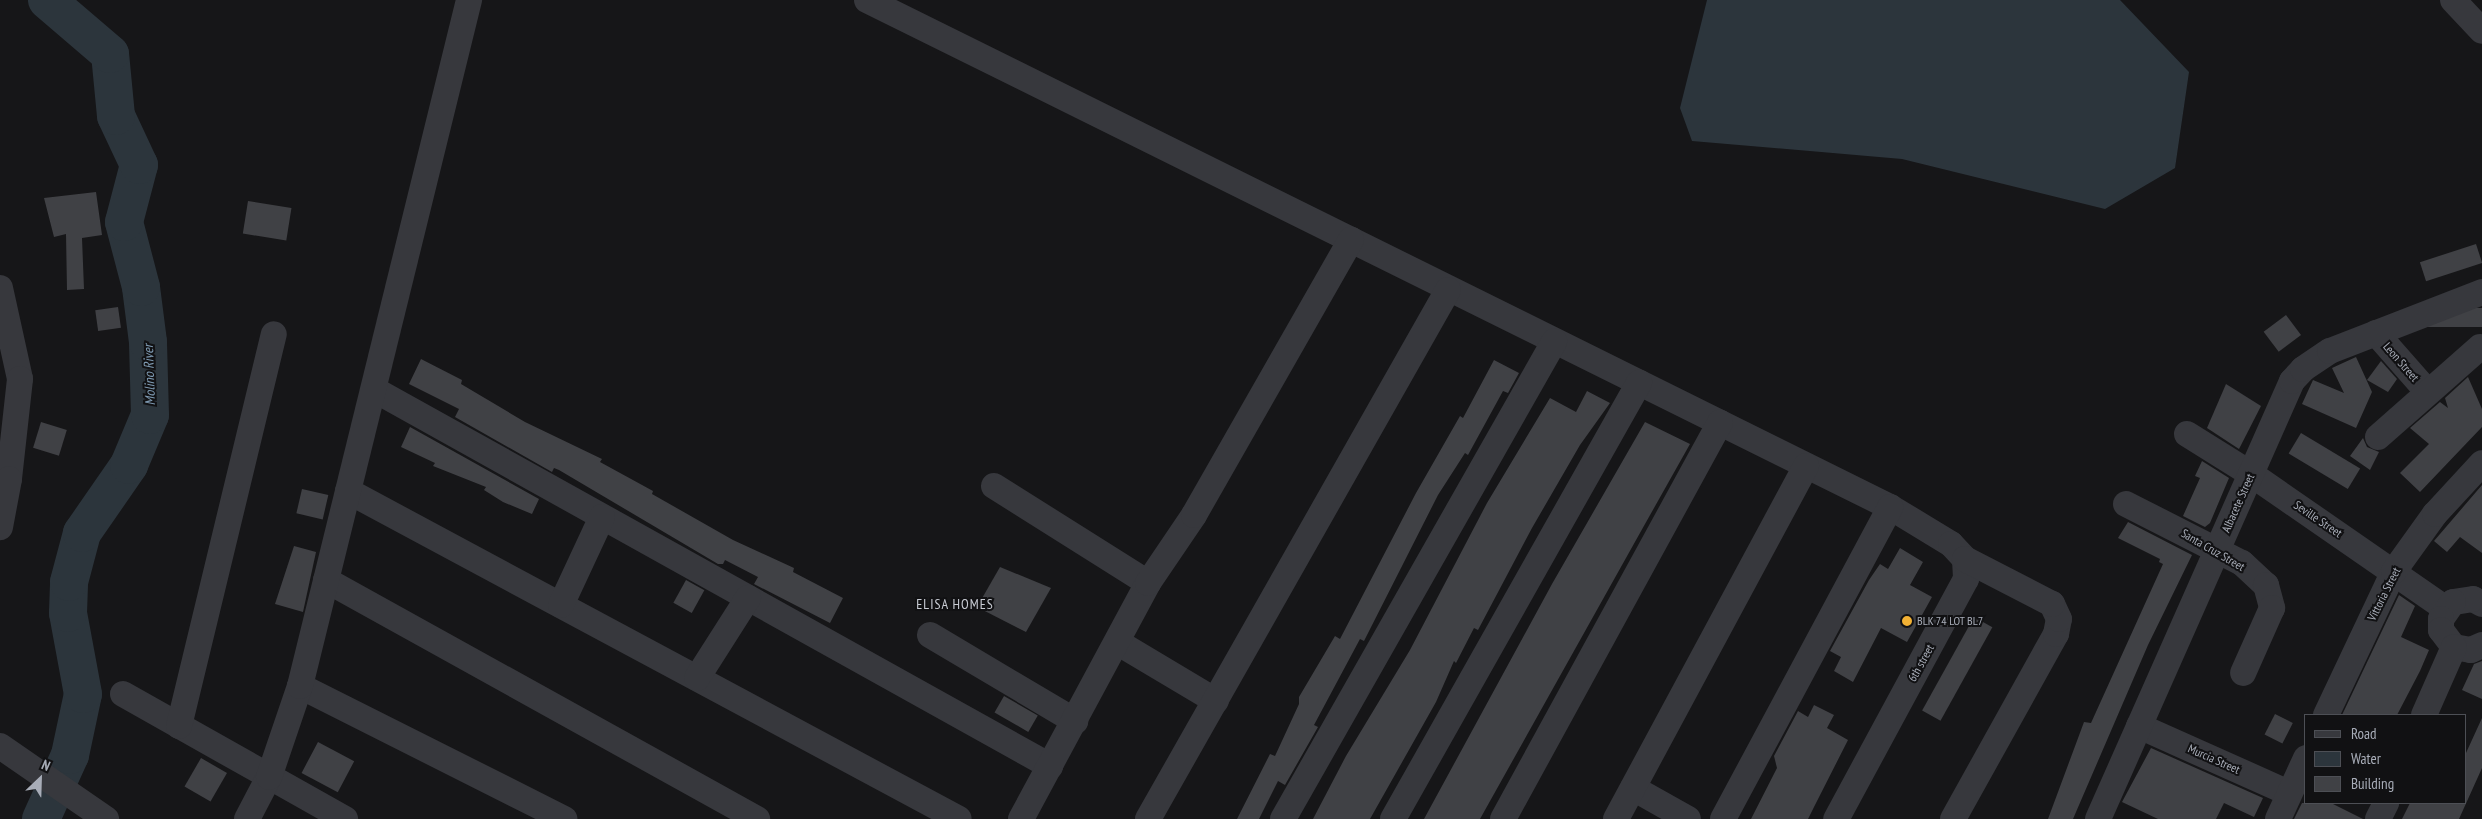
<!DOCTYPE html>
<html>
<head>
<meta charset="utf-8">
<style>
  body { margin:0 }
  #map { position:relative; width:2482px; height:819px; overflow:hidden; background:#161618; font-family:"PT Sans Narrow",sans-serif }
  div>[style] { position:absolute }
  .water>* { inset:0; background:#2c353c }
  .river>* { height:38px; margin:-19px; padding:0 19px; transform-origin:19px; border-radius:19px; background:#2c353c }
  .building>* { inset:0; background:#404145; transform-origin:0 0 }
  .minor>* { height:26px; margin:-13px; padding:0 13px; transform-origin:13px; border-radius:13px; background:#37383d }
  .dots>* { width:14px; height:14px; translate:-50% -50%; box-sizing:border-box; border:2px solid #111113; border-radius:50% }
  span { translate:-50% -50%; white-space:nowrap; text-align:center; line-height:1.15; -webkit-text-stroke:4px #111113; paint-order:stroke }
  .street-label { font-size:12px; color:#a8adb8 }
  .poi-label { font-size:12px; color:#a8adb8 }
  .left { translate:0 -50%; text-align:left }
  .water-label { font-size:14px; color:#7f9bb3; font-style:italic }
  .neighbourhood-label { font-size:14px; color:#c9ccd4; letter-spacing:1px }
  .legend { position:absolute; left:2304px; top:714px; width:162px; height:90px; box-sizing:border-box; background:#111113; border:1px solid #4d4f55; margin:0; padding:6px 9px; list-style:none; font-size:15px; color:#a8adb8 }
  .legend li { display:flex; align-items:center; gap:10px; height:25px }
  .legend b { width:25px; border:1px solid #4d4f55 }
  .north { position:absolute; left:15px; top:754px; width:50px; height:50px; -webkit-text-stroke:4px #111113; paint-order:stroke; rotate:24deg; font-size:14px; font-weight:700; line-height:20px; text-align:center; color:#a8adb8 }
  .north::after { content:''; display:block; margin:auto; width:18px; height:22px; background:#a8adb8; clip-path:polygon(50% 0,100% 100%,50% 72%,0 100%) }
</style>
</head>
<body>
<div id="map">
  <div class="water">
    <i style="clip-path:polygon(1707px 0,2120px 0,2189px 72px,2175px 168px,2105px 209px,1902px 159px,1692px 141px,1680px 108px)"></i>
  </div>
  <div class="river">
    <i style="left:41px;top:819px;width:70px;rotate:-65.6deg"></i>
    <i style="left:70px;top:755px;width:62px;rotate:-78deg"></i>
    <i style="left:83px;top:694px;width:82px;rotate:-100.5deg"></i>
    <i style="left:68px;top:613px;width:31px;rotate:-88deg"></i>
    <i style="left:69px;top:582px;width:51px;rotate:-75.1deg"></i>
    <i style="left:82px;top:533px;width:83px;rotate:-55.3deg"></i>
    <i style="left:129px;top:465px;width:54px;rotate:-67.2deg"></i>
    <i style="left:150px;top:415px;width:73px;rotate:-91.6deg"></i>
    <i style="left:148px;top:342px;width:55px;rotate:-97.3deg"></i>
    <i style="left:141px;top:287px;width:67px;rotate:-104.7deg"></i>
    <i style="left:124px;top:222px;width:59px;rotate:-75.3deg"></i>
    <i style="left:139px;top:165px;width:54px;rotate:-115.1deg"></i>
    <i style="left:116px;top:116px;width:62px;rotate:-95.5deg"></i>
    <i style="left:110px;top:54px;width:83px;rotate:-139.4deg"></i>
  </div>
  <div class="building">
    <i style="clip-path:polygon(96px 192px,102px 235px,82px 238px,84px 289px,67px 290px,66px 234px,54px 237px,44px 198px)"></i>
    <i style="left:248px;top:201px;width:44px;height:33px;rotate:9deg"></i>
    <i style="left:2476px;top:244px;width:20px;height:59px;rotate:72deg"></i>
    <i style="left:118px;top:307px;width:21px;height:23px;rotate:82deg"></i>
    <i style="left:2482px;top:308px;width:19px;height:62px;rotate:90deg"></i>
    <i style="left:2286px;top:315px;width:25px;height:28px;rotate:53deg"></i>
    <i style="clip-path:polygon(2356px 357px,2372px 392px,2356px 428px,2302px 404px,2313px 380px,2344px 393px,2332px 368px)"></i>
    <i style="clip-path:polygon(421px 359px,462px 380px,461px 384px,525px 422px,602px 459px,600px 462px,653px 491px,652px 494px,733px 540px,794px 568px,793px 572px,843px 598px,830px 623px,754px 584px,758px 577px,725px 560px,723px 564px,718px 564px,559px 470px,554px 468px,552px 472px,455px 417px,459px 409px,409px 384px)"></i>
    <i style="clip-path:polygon(1494px 360px,1519px 373px,1508px 393px,1503px 391px,1468px 455px,1465px 453px,1438px 495px,1364px 641px,1360px 639px,1314px 725px,1318px 727px,1285px 785px,1278px 781px,1259px 819px,1237px 819px,1270px 754px,1275px 756px,1299px 704px,1299px 697px,1335px 636px,1340px 639px,1416px 493px,1460px 416px,1463px 418px)"></i>
    <i style="clip-path:polygon(2381px 361px,2397px 379px,2388px 392px,2367px 380px)"></i>
    <i style="clip-path:polygon(2468px 377px,2482px 409px,2482px 427px,2420px 492px,2400px 473px,2429px 444px,2410px 428px,2440px 402px,2448px 408px,2445px 398px)"></i>
    <i style="clip-path:polygon(2226px 384px,2261px 406px,2239px 449px,2207px 428px)"></i>
    <i style="clip-path:polygon(1587px 391px,1610px 403px,1580px 445px,1532px 528px,1478px 630px,1474px 628px,1456px 663px,1454px 661px,1436px 702px,1370px 819px,1313px 819px,1346px 756px,1410px 650px,1487px 503px,1550px 398px,1576px 412px)"></i>
    <i style="left:41px;top:422px;width:27px;height:27px;rotate:17deg"></i>
    <i style="clip-path:polygon(1645px 422px,1690px 444px,1645px 524px,1480px 819px,1424px 819px,1552px 584px)"></i>
    <i style="clip-path:polygon(410px 427px,539px 499px,532px 514px,503px 502px,484px 490px,486px 487px,433px 466px,435px 463px,401px 447px)"></i>
    <i style="left:2301px;top:433px;width:69px;height:24px;rotate:31deg"></i>
    <i style="clip-path:polygon(2363px 438px,2367px 447px,2379px 452px,2370px 470px,2350px 456px)"></i>
    <i style="clip-path:polygon(2202px 461px,2229px 478px,2210px 523px,2205px 527px,2183px 516px,2200px 478px,2195px 476px)"></i>
    <i style="clip-path:polygon(2482px 485px,2482px 553px,2460px 537px,2447px 552px,2434px 541px)"></i>
    <i style="left:302px;top:489px;width:27px;height:25px;rotate:13deg"></i>
    <i style="clip-path:polygon(2128px 522px,2192px 555px,2148px 645px,2073px 819px,2048px 819px,2084px 722px,2091px 723px,2163px 564px,2159px 562px,2160px 559px,2118px 538px)"></i>
    <i style="clip-path:polygon(294px 546px,316px 552px,303px 612px,275px 604px)"></i>
    <i style="clip-path:polygon(1900px 548px,1923px 562px,1910px 585px,1932px 597px,1907px 642px,1881px 628px,1853px 682px,1834px 671px,1841px 657px,1830px 651px,1869px 580px,1880px 564px,1888px 569px)"></i>
    <i style="clip-path:polygon(1000px 567px,1051px 588px,1026px 632px,977px 607px)"></i>
    <i style="left:686px;top:580px;width:21px;height:26px;rotate:29deg"></i>
    <i style="clip-path:polygon(2399px 595px,2415px 606px,2401px 637px,2429px 650px,2420px 671px,2397px 715px,2342px 715px)"></i>
    <i style="left:1974px;top:617px;width:21px;height:107px;rotate:29deg"></i>
    <i style="clip-path:polygon(2482px 661px,2482px 699px,2462px 690px,2474px 664px)"></i>
    <i style="left:1004px;top:696px;width:39px;height:19px;rotate:30deg"></i>
    <i style="clip-path:polygon(1814px 705px,1834px 715px,1827px 728px,1848px 740px,1814px 807px,1808px 819px,1751px 819px,1777px 768px,1774px 756px,1798px 711px,1808px 717px)"></i>
    <i style="left:2275px;top:714px;width:20px;height:23px;rotate:27deg"></i>
    <i style="clip-path:polygon(2482px 718px,2482px 768px,2459px 819px,2402px 819px,2410px 803px,2466px 803px,2466px 753px)"></i>
    <i style="left:318px;top:742px;width:41px;height:35px;rotate:28deg"></i>
    <i style="clip-path:polygon(2151px 748px,2263px 798px,2254px 817px,2224px 803px,2216px 819px,2158px 819px,2122px 802px)"></i>
    <i style="left:201px;top:758px;width:30px;height:33px;rotate:30deg"></i>
    <i style="clip-path:polygon(2302px 803px,2331px 803px,2363px 819px,2294px 819px)"></i>
  </div>
  <div class="minor">
    <i style="left:867px;top:0;width:1142px;rotate:26.36deg"></i>
    <i style="left:1890px;top:507px;width:71px;rotate:31.2deg"></i>
    <i style="left:1951px;top:544px;width:21px;rotate:47deg"></i>
    <i style="left:1965px;top:559px;width:20px;rotate:87deg"></i>
    <i style="left:1966px;top:579px;width:273px;rotate:118.4deg"></i>
    <i style="left:2453px;top:0;width:42px;rotate:46.9deg"></i>
    <i style="left:0;top:288px;width:93px;rotate:77.6deg"></i>
    <i style="left:20px;top:379px;width:101px;rotate:96.3deg"></i>
    <i style="left:9px;top:479px;width:49px;rotate:100.6deg"></i>
    <i style="left:2376px;top:333px;width:77px;rotate:48.7deg"></i>
    <i style="left:375px;top:390px;width:773px;rotate:29.12deg"></i>
    <i style="left:2187px;top:434px;width:75px;rotate:32deg"></i>
    <i style="left:2251px;top:474px;width:237px;rotate:34.7deg"></i>
    <i style="left:2378px;top:437px;width:136px;rotate:-41.4deg"></i>
    <i style="left:994px;top:486px;width:182px;rotate:32.2deg"></i>
    <i style="left:348px;top:491px;width:693px;rotate:28.23deg"></i>
    <i style="left:2126px;top:504px;width:130px;rotate:27deg"></i>
    <i style="left:2242px;top:563px;width:33px;rotate:43deg"></i>
    <i style="left:2266px;top:585px;width:24px;rotate:75deg"></i>
    <i style="left:2272px;top:608px;width:71px;rotate:114deg"></i>
    <i style="left:326px;top:580px;width:493px;rotate:29deg"></i>
    <i style="left:2482px;top:604px;width:10px;rotate:-151deg"></i>
    <i style="left:2473px;top:599px;width:20px;rotate:171deg"></i>
    <i style="left:2453px;top:602px;width:21px;rotate:125deg"></i>
    <i style="left:2441px;top:619px;width:11px;rotate:90deg"></i>
    <i style="left:2441px;top:630px;width:21px;rotate:53deg"></i>
    <i style="left:2454px;top:647px;width:17px;rotate:10deg"></i>
    <i style="left:2471px;top:650px;width:12px;rotate:-24deg"></i>
    <i style="left:561px;top:605px;width:97px;rotate:-65deg"></i>
    <i style="left:930px;top:635px;width:169px;rotate:30.7deg"></i>
    <i style="left:1117px;top:642px;width:115px;rotate:30.8deg"></i>
    <i style="left:697px;top:678px;width:95px;rotate:-57.5deg"></i>
    <i style="left:300px;top:686px;width:296px;rotate:26.7deg"></i>
    <i style="left:123px;top:694px;width:255px;rotate:29.4deg"></i>
    <i style="left:2326px;top:715px;width:159px;rotate:-64.7deg"></i>
    <i style="left:2394px;top:571px;width:70px;rotate:-54.3deg"></i>
    <i style="left:2435px;top:514px;width:69px;rotate:-47.3deg"></i>
    <i style="left:2424px;top:715px;width:74px;rotate:-66.2deg"></i>
    <i style="left:179px;top:726px;width:403px;rotate:-76.4deg"></i>
    <i style="left:2139px;top:726px;width:164px;rotate:24.1deg"></i>
    <i style="left:0;top:746px;width:129px;rotate:34.6deg"></i>
    <i style="left:1633px;top:788px;width:63px;rotate:29.4deg"></i>
    <i style="left:247px;top:819px;width:47px;rotate:-62.4deg"></i>
    <i style="left:269px;top:777px;width:96px;rotate:-71.2deg"></i>
    <i style="left:300px;top:686px;width:707px;rotate:-76.16deg"></i>
    <i style="left:1021px;top:819px;width:268px;rotate:-61.7deg"></i>
    <i style="left:1148px;top:583px;width:82px;rotate:-55.9deg"></i>
    <i style="left:1194px;top:515px;width:317px;rotate:-60.3deg"></i>
    <i style="left:1148px;top:819px;width:608px;rotate:-60.44deg"></i>
    <i style="left:1283px;top:819px;width:549px;rotate:-60.4deg"></i>
    <i style="left:1393px;top:819px;width:501px;rotate:-60.57deg"></i>
    <i style="left:1503px;top:819px;width:452px;rotate:-61.3deg"></i>
    <i style="left:1616px;top:819px;width:401px;rotate:-61.7deg"></i>
    <i style="left:1723px;top:819px;width:354px;rotate:-61.8deg"></i>
    <i style="left:1953px;top:819px;width:212px;rotate:-60.9deg"></i>
    <i style="left:2056px;top:634px;width:15px;rotate:-79deg"></i>
    <i style="left:2059px;top:619px;width:17px;rotate:-115deg"></i>
    <i style="left:2052px;top:604px;width:98px;rotate:-152.7deg"></i>
    <i style="left:2098px;top:819px;width:479px;rotate:-66.1deg"></i>
    <i style="left:2292px;top:381px;width:16px;rotate:-47deg"></i>
    <i style="left:2303px;top:369px;width:32px;rotate:-34deg"></i>
    <i style="left:2330px;top:351px;width:163px;rotate:-21.2deg"></i>
    <i style="left:2278px;top:819px;width:67px;rotate:-65.3deg"></i>
    <i style="left:2378px;top:819px;width:18px;rotate:-63deg"></i>
  </div>
  <div class="dots">
    <i style="left:1907px;top:621px;background:#f2b134"></i>
  </div>
  <div class="street-label">
    <span style="left:2401px;top:362px;rotate:49deg">Leon Street</span>
    <span style="left:2238px;top:503px;rotate:-66deg">Albacete Street</span>
    <span style="left:2318px;top:519px;rotate:34deg">Seville Street</span>
    <span style="left:2213px;top:550px;rotate:30deg">Santa Cruz Street</span>
    <span style="left:2384px;top:594px;rotate:-63deg">Vittoria Street</span>
    <span style="left:1921px;top:663px;rotate:-61deg">6th street</span>
    <span style="left:2214px;top:759px;rotate:24deg">Murcia Street</span>
  </div>
  <div class="poi-label">
    <span class="left" style="left:1917px;top:621px">BLK 74 LOT BL7</span>
  </div>
  <div class="water-label">
    <span style="left:149px;top:375px;rotate:-92deg">Molino River</span>
  </div>
  <div class="neighbourhood-label">
    <span style="left:955px;top:604px">ELISA HOMES</span>
  </div>
  <ul class="legend">
  <li><b style="height:6px;background:#37383d"></b>Road</li>
  <li><b style="height:14px;background:#2c353c"></b>Water</li>
  <li><b style="height:14px;background:#404145"></b>Building</li>
  </ul>
  <div class="north">N</div>
</div>
</body>
</html>
